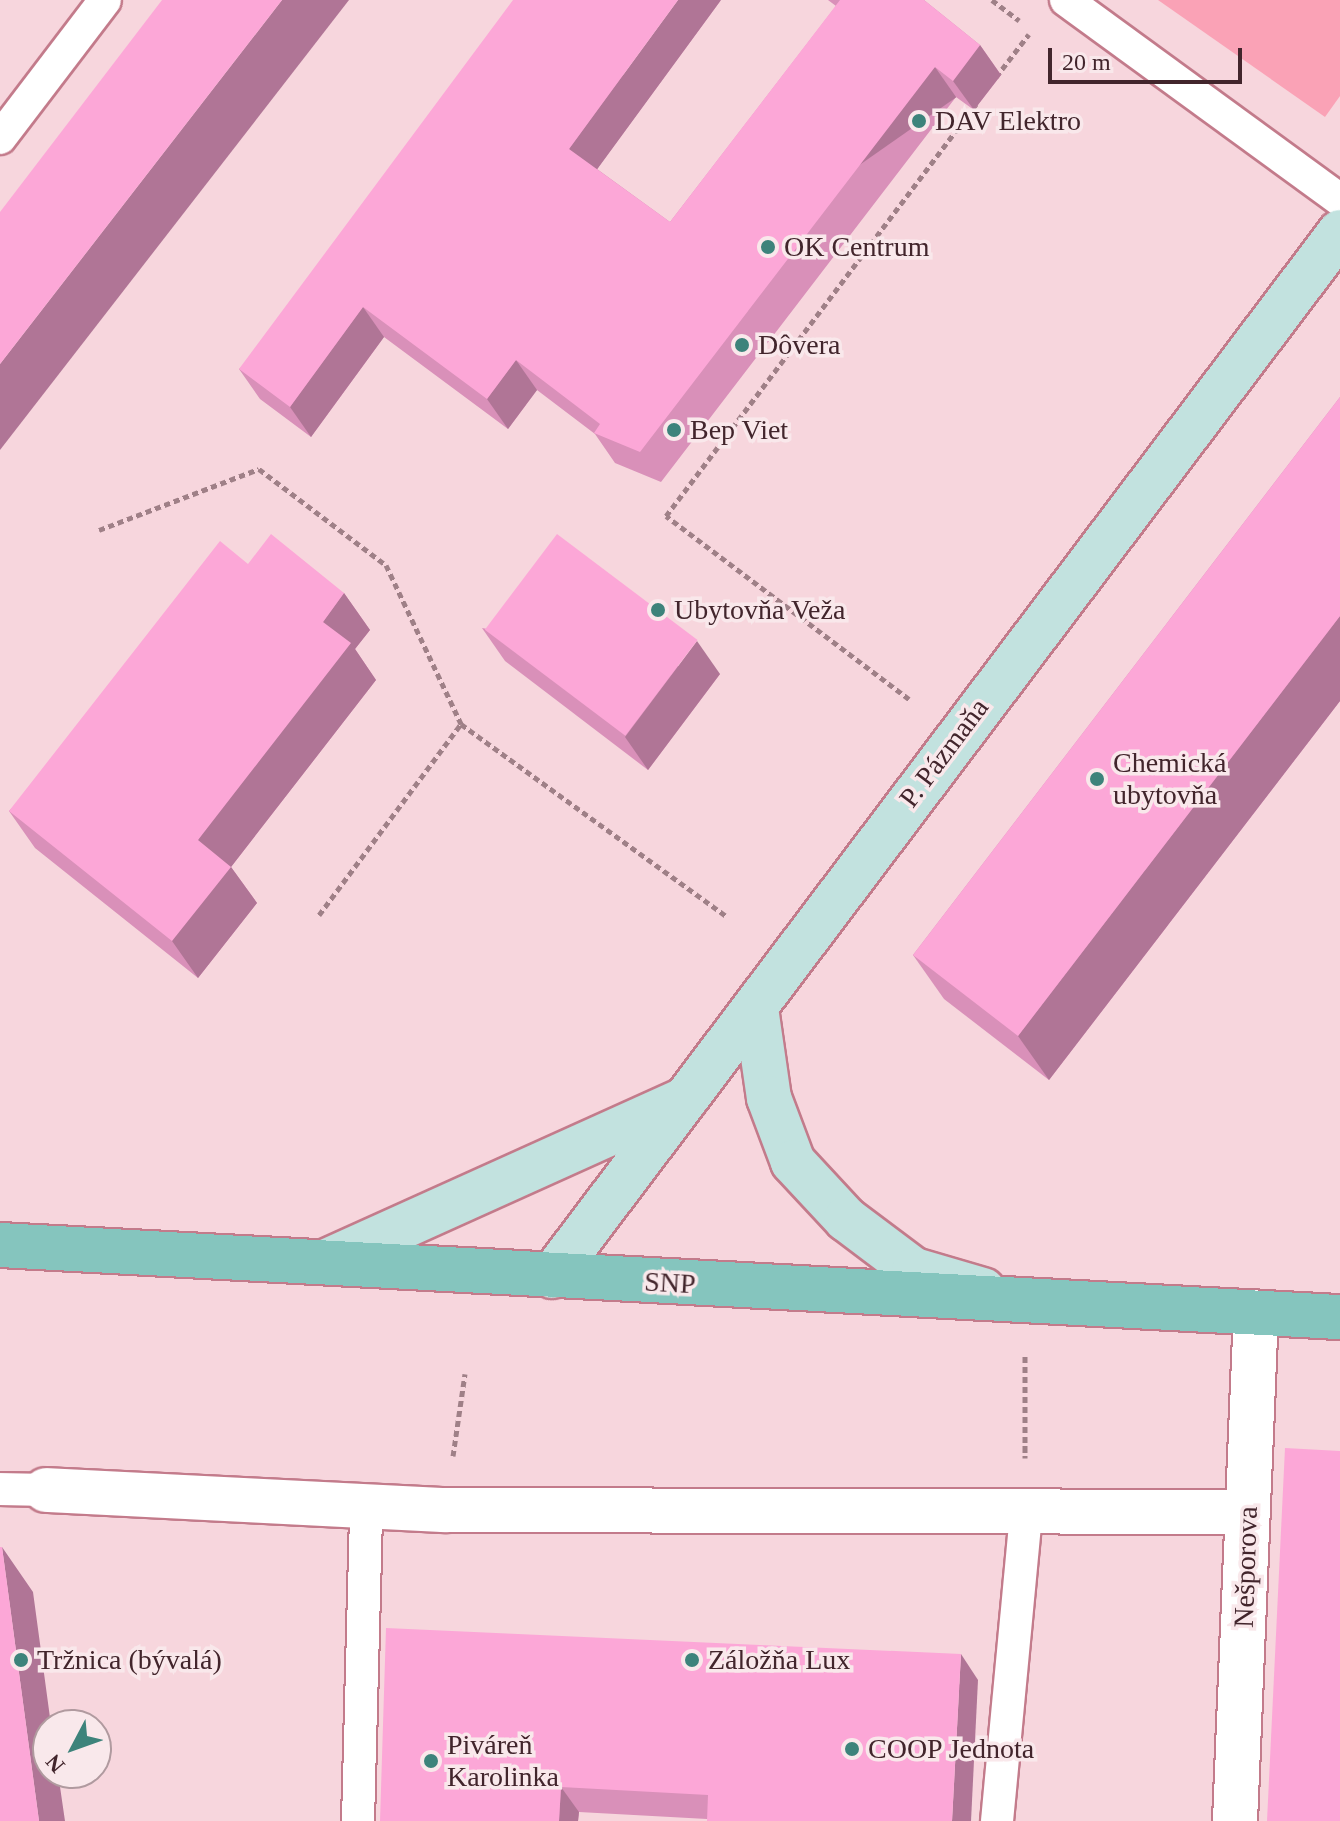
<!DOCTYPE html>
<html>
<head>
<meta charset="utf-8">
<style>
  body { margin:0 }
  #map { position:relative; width:1340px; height:1821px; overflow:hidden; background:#f7d6dd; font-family:Georgia,serif }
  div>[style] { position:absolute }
  .green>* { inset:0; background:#faa2b6 }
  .path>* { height:5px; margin-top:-2.5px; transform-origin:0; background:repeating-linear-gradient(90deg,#9f8087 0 6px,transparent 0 10px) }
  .roads { filter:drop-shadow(2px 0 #c37b8b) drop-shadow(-2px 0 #c37b8b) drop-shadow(0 2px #c37b8b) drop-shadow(0 -2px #c37b8b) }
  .service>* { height:32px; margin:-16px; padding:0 16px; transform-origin:16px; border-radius:16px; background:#fff }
  .minor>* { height:44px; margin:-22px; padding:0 22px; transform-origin:22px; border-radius:22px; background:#fff }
  .secondary>* { height:44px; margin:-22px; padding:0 22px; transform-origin:22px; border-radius:22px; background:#c2e2df }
  .primary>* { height:44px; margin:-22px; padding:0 22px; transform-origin:22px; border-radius:22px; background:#85c5be }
  .wall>* { inset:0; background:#d990b9 }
  .shaded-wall>* { inset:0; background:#b07596; transform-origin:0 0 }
  .building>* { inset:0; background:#fca7d7; transform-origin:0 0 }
  .dots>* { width:22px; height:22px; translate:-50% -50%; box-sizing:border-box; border:4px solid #f9e8eb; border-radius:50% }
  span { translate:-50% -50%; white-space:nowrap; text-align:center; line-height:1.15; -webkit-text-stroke:7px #f9e8eb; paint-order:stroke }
  .poi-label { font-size:28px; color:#42252c }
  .left { translate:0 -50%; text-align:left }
  .street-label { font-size:28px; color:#42252c }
  .north { position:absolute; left:32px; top:1709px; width:80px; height:80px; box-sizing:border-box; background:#f9e8eb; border:2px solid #b09a9f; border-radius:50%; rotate:229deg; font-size:22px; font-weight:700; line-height:32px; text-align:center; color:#42252c }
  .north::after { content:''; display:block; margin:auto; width:28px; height:36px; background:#3d837b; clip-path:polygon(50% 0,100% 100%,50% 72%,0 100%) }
  .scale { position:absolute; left:1048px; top:48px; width:194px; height:36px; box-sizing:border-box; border:4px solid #42252c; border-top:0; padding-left:10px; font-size:24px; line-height:28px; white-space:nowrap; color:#42252c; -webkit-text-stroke:6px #f9e8eb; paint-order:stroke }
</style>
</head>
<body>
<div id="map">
  <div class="green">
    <i style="clip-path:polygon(1158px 0,1340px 0,1340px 96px,1325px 117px)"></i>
  </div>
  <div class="path">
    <i style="left:992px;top:0;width:34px;rotate:37deg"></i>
    <i style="left:996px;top:77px;width:54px;rotate:-52.5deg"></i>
    <i style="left:99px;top:530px;width:171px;rotate:-20.9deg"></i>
    <i style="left:259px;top:469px;width:159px;rotate:37.1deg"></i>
    <i style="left:386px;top:565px;width:176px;rotate:64.7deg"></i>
    <i style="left:461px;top:724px;width:329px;rotate:35.9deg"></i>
    <i style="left:909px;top:699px;width:304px;rotate:-143deg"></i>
    <i style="left:666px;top:516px;width:516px;rotate:-53.04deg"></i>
    <i style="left:319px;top:915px;width:238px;rotate:-53.4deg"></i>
    <i style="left:1025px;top:1356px;width:102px;rotate:90deg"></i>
    <i style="left:453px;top:1456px;width:83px;rotate:-81.7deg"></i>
  </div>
  <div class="roads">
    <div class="service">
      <i style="left:1066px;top:0;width:339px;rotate:36.1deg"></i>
      <i style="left:0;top:138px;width:173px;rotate:-52.7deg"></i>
      <i style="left:0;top:1489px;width:46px;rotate:1.2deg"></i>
      <i style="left:358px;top:1821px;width:315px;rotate:-88.5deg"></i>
      <i style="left:997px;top:1821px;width:307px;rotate:-84.6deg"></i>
    </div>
    <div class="minor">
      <i style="left:46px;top:1490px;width:399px;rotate:2.9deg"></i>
      <i style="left:444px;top:1510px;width:804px;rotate:0.14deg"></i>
      <i style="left:1235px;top:1821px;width:509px;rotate:-87.64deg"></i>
    </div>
    <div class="secondary">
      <i style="left:756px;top:1008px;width:91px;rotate:81.8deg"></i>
      <i style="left:769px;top:1098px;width:68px;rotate:69.4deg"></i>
      <i style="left:793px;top:1162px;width:78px;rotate:47.1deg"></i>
      <i style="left:846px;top:1219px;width:85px;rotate:36.9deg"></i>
      <i style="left:914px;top:1270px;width:72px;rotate:16.2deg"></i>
      <i style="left:327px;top:1261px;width:393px;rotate:-24.3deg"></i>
      <i style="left:552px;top:1276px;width:1308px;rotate:-52.95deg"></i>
    </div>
    <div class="primary">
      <i style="left:0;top:1245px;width:1342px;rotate:3.08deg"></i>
    </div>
  </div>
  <div class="wall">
    <i style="clip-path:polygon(721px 0,597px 169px,670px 222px,836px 6px,828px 0,924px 0,980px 45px,1001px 75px,974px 110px,956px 97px,661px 482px,615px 463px,595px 434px,537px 390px,508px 429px,384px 337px,311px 437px,260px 399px,239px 369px)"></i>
    <i style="clip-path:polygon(1340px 397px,1340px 701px,1049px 1080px,944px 999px,913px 955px)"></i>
    <i style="clip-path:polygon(248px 564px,344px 593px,370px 630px,355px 649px,376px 680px,231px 867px,257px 903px,198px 978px,35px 848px,9px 811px)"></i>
    <i style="clip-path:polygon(482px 628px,720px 674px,648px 770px,505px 661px)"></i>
    <i style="clip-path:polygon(978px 1680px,707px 1819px,579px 1812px,578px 1821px,380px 1821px)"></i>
  </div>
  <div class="shaded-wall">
    <i style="clip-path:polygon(282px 0,349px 0,0 450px,0 364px)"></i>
    <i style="clip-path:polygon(678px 0,721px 0,590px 179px,569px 149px)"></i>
    <i style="clip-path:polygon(980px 45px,1001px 75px,974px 110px,953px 81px)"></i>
    <i style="left:935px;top:67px;width:37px;height:485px;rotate:55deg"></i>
    <i style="clip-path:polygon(363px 307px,384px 337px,311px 437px,290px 407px)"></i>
    <i style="clip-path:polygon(516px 360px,537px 390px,508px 429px,487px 399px)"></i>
    <i style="clip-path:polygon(344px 593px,370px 630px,355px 649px,376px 680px,231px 867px,257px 903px,198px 978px,172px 941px,198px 840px,323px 622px)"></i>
    <i style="clip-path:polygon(1340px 616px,1340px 701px,1049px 1080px,1018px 1036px)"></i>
    <i style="clip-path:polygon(697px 641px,720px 674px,648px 770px,625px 737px)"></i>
    <i style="clip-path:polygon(2px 1547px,33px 1592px,51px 1725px,48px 1725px,48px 1773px,58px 1773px,65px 1821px,39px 1821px)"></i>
    <i style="clip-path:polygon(961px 1654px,978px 1680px,971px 1821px,952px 1821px)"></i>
    <i style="clip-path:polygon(561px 1787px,579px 1812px,578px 1821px,559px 1821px)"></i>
  </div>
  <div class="building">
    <i style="clip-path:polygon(162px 0,282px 0,0 364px,0 212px)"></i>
    <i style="clip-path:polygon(513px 0,678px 0,569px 149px,670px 222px,840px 0,924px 0,980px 45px,953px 81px,935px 67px,640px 452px,594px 433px,600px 424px,516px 360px,487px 399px,363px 307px,290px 407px,239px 369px)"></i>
    <i style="clip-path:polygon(1340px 397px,1340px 616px,1018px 1036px,913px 955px)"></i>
    <i style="clip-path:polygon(271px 534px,344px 593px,323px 622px,351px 643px,198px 840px,231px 867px,172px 941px,9px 811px,220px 541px,248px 564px)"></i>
    <i style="left:557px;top:534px;width:176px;height:120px;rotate:37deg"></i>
    <i style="clip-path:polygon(1285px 1448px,1340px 1451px,1340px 1821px,1267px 1821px)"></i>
    <i style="clip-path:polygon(0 1547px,2px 1547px,39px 1821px,0 1821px)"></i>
    <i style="clip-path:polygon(386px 1628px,961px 1654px,952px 1821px,707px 1821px,708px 1795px,561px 1787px,559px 1821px,380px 1821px)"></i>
  </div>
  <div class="dots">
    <i style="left:919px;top:121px;background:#3d837b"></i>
    <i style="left:768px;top:247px;background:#3d837b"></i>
    <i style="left:742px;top:345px;background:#3d837b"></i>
    <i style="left:674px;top:430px;background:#3d837b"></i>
    <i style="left:658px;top:610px;background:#3d837b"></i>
    <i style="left:1097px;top:779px;background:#3d837b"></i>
    <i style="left:21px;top:1660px;background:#3d837b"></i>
    <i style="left:692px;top:1660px;background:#3d837b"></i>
    <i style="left:852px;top:1749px;background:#3d837b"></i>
    <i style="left:431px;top:1761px;background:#3d837b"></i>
  </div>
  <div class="poi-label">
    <span class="left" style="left:935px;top:121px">DAV Elektro</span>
    <span class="left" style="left:784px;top:247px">OK Centrum</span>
    <span class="left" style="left:758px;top:345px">Dôvera</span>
    <span class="left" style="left:690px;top:430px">Bep Viet</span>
    <span class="left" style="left:674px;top:610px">Ubytovňa Veža</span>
    <span class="left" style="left:1113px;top:779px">Chemická<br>ubytovňa</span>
    <span class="left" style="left:37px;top:1660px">Tržnica (bývalá)</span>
    <span class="left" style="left:708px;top:1660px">Záložňa Lux</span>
    <span class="left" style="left:447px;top:1761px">Piváreň<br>Karolinka</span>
    <span class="left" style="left:868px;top:1749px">COOP Jednota</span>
  </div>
  <div class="street-label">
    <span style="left:944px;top:753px;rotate:-53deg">P. Pázmaňa</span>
    <span style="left:670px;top:1283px;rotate:3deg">SNP</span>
    <span style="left:1246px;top:1567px;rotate:-88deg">Nešporova</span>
  </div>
  <div class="north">N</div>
  <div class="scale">20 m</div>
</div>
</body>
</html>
